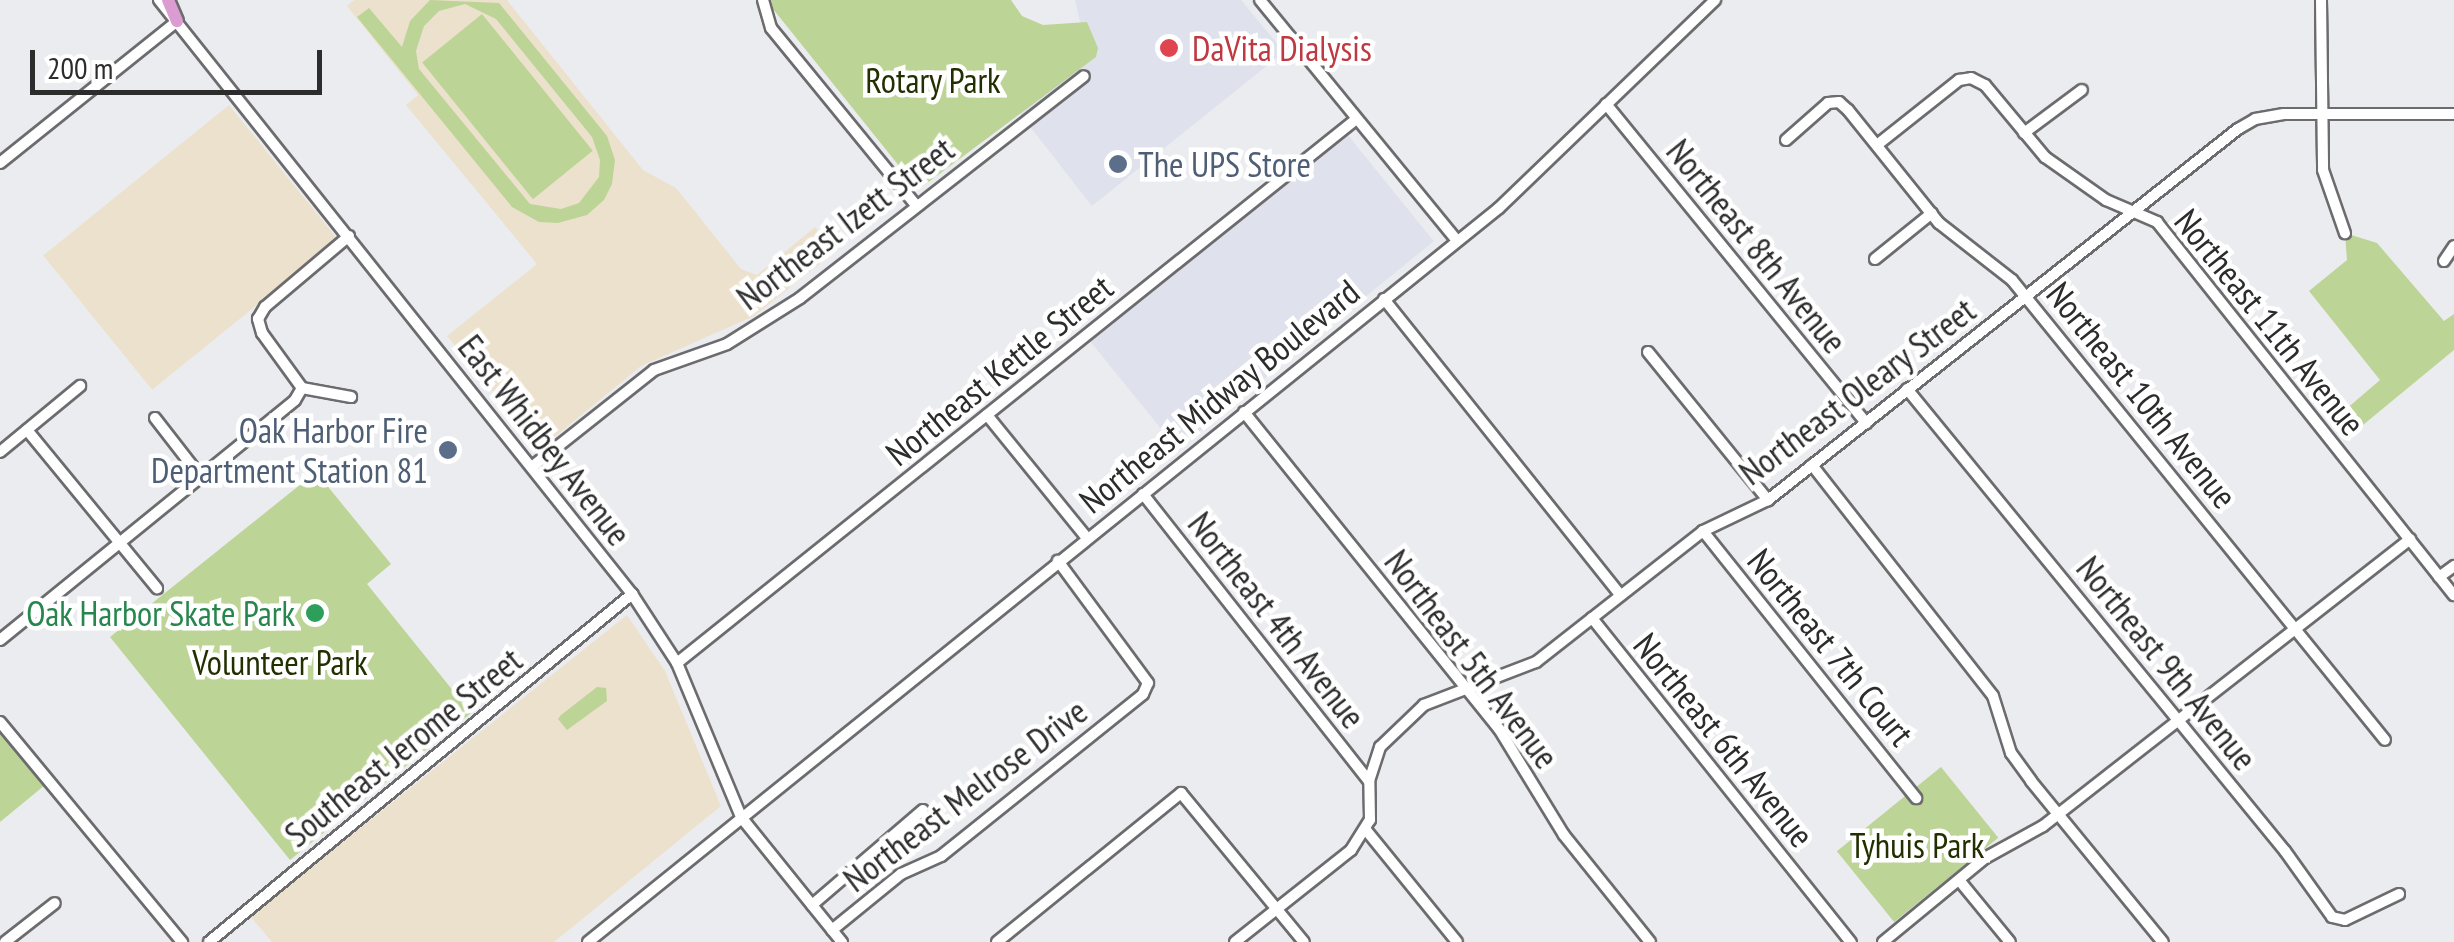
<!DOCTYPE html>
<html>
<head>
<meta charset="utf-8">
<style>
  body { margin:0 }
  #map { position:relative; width:2454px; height:942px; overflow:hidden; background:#ebecef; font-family:"PT Sans Narrow",sans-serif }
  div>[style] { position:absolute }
  .built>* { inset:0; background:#dfe2ec; transform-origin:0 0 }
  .education>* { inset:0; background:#ece1cd; transform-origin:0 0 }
  .green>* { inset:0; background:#bdd497; transform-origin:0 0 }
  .roads { filter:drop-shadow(2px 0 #6c6c6f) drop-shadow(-2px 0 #6c6c6f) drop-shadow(0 2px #6c6c6f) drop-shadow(0 -2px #6c6c6f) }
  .minor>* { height:10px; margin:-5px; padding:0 5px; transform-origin:5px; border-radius:5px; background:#fff }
  .major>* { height:12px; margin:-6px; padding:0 6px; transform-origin:6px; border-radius:6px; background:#db9dd1 }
  .dots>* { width:28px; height:28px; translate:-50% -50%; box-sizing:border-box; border:5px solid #fff; border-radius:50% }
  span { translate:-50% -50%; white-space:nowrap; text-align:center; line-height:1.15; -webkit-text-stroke:9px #fff; paint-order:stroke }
  .health-label { font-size:35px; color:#be3a42 }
  .left { translate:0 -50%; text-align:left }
  .park-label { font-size:35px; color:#223000 }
  .service-label { font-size:35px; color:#4e5e75 }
  .right { translate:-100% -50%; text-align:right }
  .street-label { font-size:35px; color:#2c2c2d }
  .leisure-label { font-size:35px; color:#27864d }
  .scale { position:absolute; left:30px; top:50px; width:292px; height:45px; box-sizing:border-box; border:5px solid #2c2c2d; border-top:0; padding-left:12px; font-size:30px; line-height:35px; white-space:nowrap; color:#2c2c2d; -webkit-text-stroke:8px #fff; paint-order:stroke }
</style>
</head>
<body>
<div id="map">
  <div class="built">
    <i style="clip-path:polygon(1075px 0,1241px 0,1284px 52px,1092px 206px,1017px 110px,1087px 54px)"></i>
    <i style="left:1347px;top:134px;width:138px;height:330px;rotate:51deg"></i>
  </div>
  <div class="education">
    <i style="clip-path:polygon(354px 0,507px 0,643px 170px,676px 188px,741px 269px,757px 275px,815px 227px,836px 251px,754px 316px,641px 366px,545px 445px,537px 444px,447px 336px,537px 264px,406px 105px,418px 95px,347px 6px)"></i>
    <i style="left:229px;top:105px;width:173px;height:239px;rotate:51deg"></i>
    <i style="clip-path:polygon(627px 615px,665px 671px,721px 806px,554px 942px,272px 942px,250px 916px)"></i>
  </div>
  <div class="green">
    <i style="clip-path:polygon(evenodd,430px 0,499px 3px,607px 136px,615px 160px,612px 184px,604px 200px,587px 215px,558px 223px,539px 222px,512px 207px,357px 17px,369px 8px,402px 47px,410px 21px,430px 0,465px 4px,496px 19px,592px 137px,600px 160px,599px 177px,579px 203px,561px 209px,530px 204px,419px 69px,416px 51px,424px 26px,439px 11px,465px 4px)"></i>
    <i style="clip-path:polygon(771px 0,1011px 0,1022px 16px,1043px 25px,1087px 22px,1098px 48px,1096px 57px,922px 187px,912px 182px,773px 9px)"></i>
    <i style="left:482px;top:14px;width:176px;height:77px;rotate:51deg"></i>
    <i style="clip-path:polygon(2345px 233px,2377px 243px,2444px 321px,2454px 314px,2454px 350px,2352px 434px,2338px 416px,2380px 380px,2309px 291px,2347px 260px)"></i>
    <i style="clip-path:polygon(316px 472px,391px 564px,367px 584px,471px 713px,290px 860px,110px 637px)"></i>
    <i style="clip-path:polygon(597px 687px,606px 688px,607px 701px,567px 730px,558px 719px,561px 715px)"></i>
    <i style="clip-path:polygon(0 731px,45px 785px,0 822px)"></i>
    <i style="left:1941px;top:767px;width:91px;height:134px;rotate:51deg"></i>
  </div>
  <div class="roads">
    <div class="minor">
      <i style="left:159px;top:0;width:759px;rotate:51.47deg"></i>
      <i style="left:632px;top:594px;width:82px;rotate:56.9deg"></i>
      <i style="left:677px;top:663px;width:167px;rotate:67.4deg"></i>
      <i style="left:741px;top:817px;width:161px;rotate:51.1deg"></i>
      <i style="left:763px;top:0;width:29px;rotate:74deg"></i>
      <i style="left:771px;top:28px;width:229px;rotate:50.7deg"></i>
      <i style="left:1260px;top:0;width:311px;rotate:50.7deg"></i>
      <i style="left:2321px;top:0;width:170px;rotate:89.3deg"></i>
      <i style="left:2323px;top:170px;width:67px;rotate:70.8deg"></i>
      <i style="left:1606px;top:104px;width:412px;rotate:50.8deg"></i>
      <i style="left:2024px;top:133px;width:72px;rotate:-36.6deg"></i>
      <i style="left:1786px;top:140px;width:56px;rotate:-41.4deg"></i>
      <i style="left:1828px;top:103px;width:11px;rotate:-5deg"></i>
      <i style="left:1839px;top:102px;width:12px;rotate:42deg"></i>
      <i style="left:1848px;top:110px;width:145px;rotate:51.2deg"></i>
      <i style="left:1939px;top:223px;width:93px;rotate:38deg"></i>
      <i style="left:2012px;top:280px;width:592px;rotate:50.96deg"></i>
      <i style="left:1877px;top:145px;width:105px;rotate:-38.4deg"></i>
      <i style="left:1959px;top:80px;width:12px;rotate:-9deg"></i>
      <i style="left:1971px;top:78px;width:16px;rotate:27deg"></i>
      <i style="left:1985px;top:85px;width:94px;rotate:50.2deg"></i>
      <i style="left:2045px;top:157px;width:75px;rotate:35.2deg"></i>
      <i style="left:2106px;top:200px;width:56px;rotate:23.3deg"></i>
      <i style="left:2157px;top:222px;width:477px;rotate:51.5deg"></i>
      <i style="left:0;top:163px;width:227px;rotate:-38.7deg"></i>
      <i style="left:1875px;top:259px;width:73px;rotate:-38.9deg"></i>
      <i style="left:2444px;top:261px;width:18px;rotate:-56deg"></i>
      <i style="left:1384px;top:299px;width:379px;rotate:51.4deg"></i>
      <i style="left:1648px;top:352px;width:191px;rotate:51deg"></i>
      <i style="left:302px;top:388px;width:68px;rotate:-126deg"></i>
      <i style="left:262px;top:333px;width:15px;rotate:-106deg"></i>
      <i style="left:258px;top:319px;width:14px;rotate:-60deg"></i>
      <i style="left:265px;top:307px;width:110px;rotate:-40.2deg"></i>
      <i style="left:302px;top:388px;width:50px;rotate:10.4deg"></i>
      <i style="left:1907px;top:389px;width:597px;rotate:50.71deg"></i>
      <i style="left:2285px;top:851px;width:81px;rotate:54.5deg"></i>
      <i style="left:2332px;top:917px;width:13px;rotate:13deg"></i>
      <i style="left:2345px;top:920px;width:60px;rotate:-25.7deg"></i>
      <i style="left:1244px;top:412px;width:407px;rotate:51.2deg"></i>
      <i style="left:1499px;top:729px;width:124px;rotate:58.5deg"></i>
      <i style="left:1564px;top:835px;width:137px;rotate:51.2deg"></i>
      <i style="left:987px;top:415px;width:159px;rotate:50.9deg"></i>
      <i style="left:155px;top:418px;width:73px;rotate:52.2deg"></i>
      <i style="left:27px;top:430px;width:205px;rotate:50.6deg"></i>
      <i style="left:0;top:452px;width:104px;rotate:-39.5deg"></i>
      <i style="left:1812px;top:465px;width:293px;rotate:51.9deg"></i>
      <i style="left:1993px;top:696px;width:60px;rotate:72.5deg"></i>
      <i style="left:2011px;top:753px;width:34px;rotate:54deg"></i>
      <i style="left:2031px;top:781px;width:208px;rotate:50.7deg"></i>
      <i style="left:533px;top:466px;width:154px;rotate:-38.4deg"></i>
      <i style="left:654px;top:370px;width:77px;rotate:-19.6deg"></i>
      <i style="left:727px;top:344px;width:86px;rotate:-32.2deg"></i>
      <i style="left:800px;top:298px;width:360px;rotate:-38deg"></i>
      <i style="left:1143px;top:494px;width:365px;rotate:51.8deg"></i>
      <i style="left:1703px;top:531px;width:342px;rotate:51.4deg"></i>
      <i style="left:2439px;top:577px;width:19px;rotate:-36deg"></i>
      <i style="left:1592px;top:618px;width:415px;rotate:51.4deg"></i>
      <i style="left:0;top:640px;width:380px;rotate:-39.1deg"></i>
      <i style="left:295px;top:400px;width:14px;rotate:-60deg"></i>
      <i style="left:677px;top:663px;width:869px;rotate:-38.69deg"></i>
      <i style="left:0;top:722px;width:286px;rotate:50.4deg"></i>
      <i style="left:1366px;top:830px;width:144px;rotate:50.9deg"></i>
      <i style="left:1959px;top:880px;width:80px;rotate:50.6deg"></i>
      <i style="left:812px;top:905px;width:146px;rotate:-40.6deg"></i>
      <i style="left:832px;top:930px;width:89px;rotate:-39.1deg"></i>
      <i style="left:901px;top:874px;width:44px;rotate:-24.2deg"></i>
      <i style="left:941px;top:856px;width:259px;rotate:-38.7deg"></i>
      <i style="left:1143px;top:694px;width:12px;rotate:-66deg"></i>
      <i style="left:1148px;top:683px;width:152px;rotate:-126.4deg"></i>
      <i style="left:5px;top:942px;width:63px;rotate:-38deg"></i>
      <i style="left:209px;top:942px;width:548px;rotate:-39.44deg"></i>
      <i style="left:588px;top:942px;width:1170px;rotate:-38.86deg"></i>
      <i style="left:1499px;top:208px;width:300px;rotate:-43.9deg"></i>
      <i style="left:997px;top:942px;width:237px;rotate:-39deg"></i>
      <i style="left:1181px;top:793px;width:193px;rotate:50.5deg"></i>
      <i style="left:1235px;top:942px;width:148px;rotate:-38.4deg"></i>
      <i style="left:1351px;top:850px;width:36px;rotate:-58deg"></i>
      <i style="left:1370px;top:820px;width:39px;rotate:-91deg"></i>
      <i style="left:1369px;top:781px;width:36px;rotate:-72deg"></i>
      <i style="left:1380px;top:747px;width:61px;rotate:-43.7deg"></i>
      <i style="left:1424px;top:705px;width:120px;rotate:-21deg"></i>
      <i style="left:1536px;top:662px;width:212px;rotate:-38.1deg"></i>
      <i style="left:1703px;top:531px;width:72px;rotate:-25.5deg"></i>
      <i style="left:1768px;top:500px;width:599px;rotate:-38.29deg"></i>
      <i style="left:2238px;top:129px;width:20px;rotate:-30deg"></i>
      <i style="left:2255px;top:119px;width:29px;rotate:-10deg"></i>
      <i style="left:2284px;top:114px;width:170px"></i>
      <i style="left:1883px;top:942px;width:132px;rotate:-39.5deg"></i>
      <i style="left:1985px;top:858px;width:66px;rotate:-28.9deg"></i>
      <i style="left:2043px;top:826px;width:466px;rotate:-38deg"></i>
    </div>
    <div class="major">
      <i style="left:168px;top:0;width:23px;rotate:67deg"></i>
    </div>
  </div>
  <div class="dots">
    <i style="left:1169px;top:48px;background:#e0444e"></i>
    <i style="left:1118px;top:164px;background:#5c6f8a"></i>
    <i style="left:448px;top:450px;background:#5c6f8a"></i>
    <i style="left:315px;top:613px;background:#2e9e5b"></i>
  </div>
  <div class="health-label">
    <span class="left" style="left:1192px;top:48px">DaVita Dialysis</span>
  </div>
  <div class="park-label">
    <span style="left:933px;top:80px">Rotary Park</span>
    <span style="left:280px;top:662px">Volunteer Park</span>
    <span style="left:1917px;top:845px">Tyhuis Park</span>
  </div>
  <div class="service-label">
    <span class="left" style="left:1138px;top:164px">The UPS Store</span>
    <span class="right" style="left:428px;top:450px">Oak Harbor Fire<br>Department Station 81</span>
  </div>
  <div class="street-label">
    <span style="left:845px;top:223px;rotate:-37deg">Northeast Izett Street</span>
    <span style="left:1757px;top:246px;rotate:51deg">Northeast 8th Avenue</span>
    <span style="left:2270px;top:322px;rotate:51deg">Northeast 11th Avenue</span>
    <span style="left:999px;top:370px;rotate:-39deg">Northeast Kettle Street</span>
    <span style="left:1857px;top:391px;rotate:-37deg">Northeast Oleary Street</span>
    <span style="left:2142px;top:395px;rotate:51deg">Northeast 10th Avenue</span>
    <span style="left:1219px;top:396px;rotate:-39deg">Northeast Midway Boulevard</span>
    <span style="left:545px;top:440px;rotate:52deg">East Whidbey Avenue</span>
    <span style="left:1277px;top:620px;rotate:52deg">Northeast 4th Avenue</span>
    <span style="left:1831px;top:647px;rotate:51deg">Northeast 7th Court</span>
    <span style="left:1472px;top:659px;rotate:53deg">Northeast 5th Avenue</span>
    <span style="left:2167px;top:663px;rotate:51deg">Northeast 9th Avenue</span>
    <span style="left:1724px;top:740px;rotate:51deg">Northeast 6th Avenue</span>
    <span style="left:403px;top:747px;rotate:-39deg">Southeast Jerome Street</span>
    <span style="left:965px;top:795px;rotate:-37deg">Northeast Melrose Drive</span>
  </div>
  <div class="leisure-label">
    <span class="right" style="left:295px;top:613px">Oak Harbor Skate Park</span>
  </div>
  <div class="scale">200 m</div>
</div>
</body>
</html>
